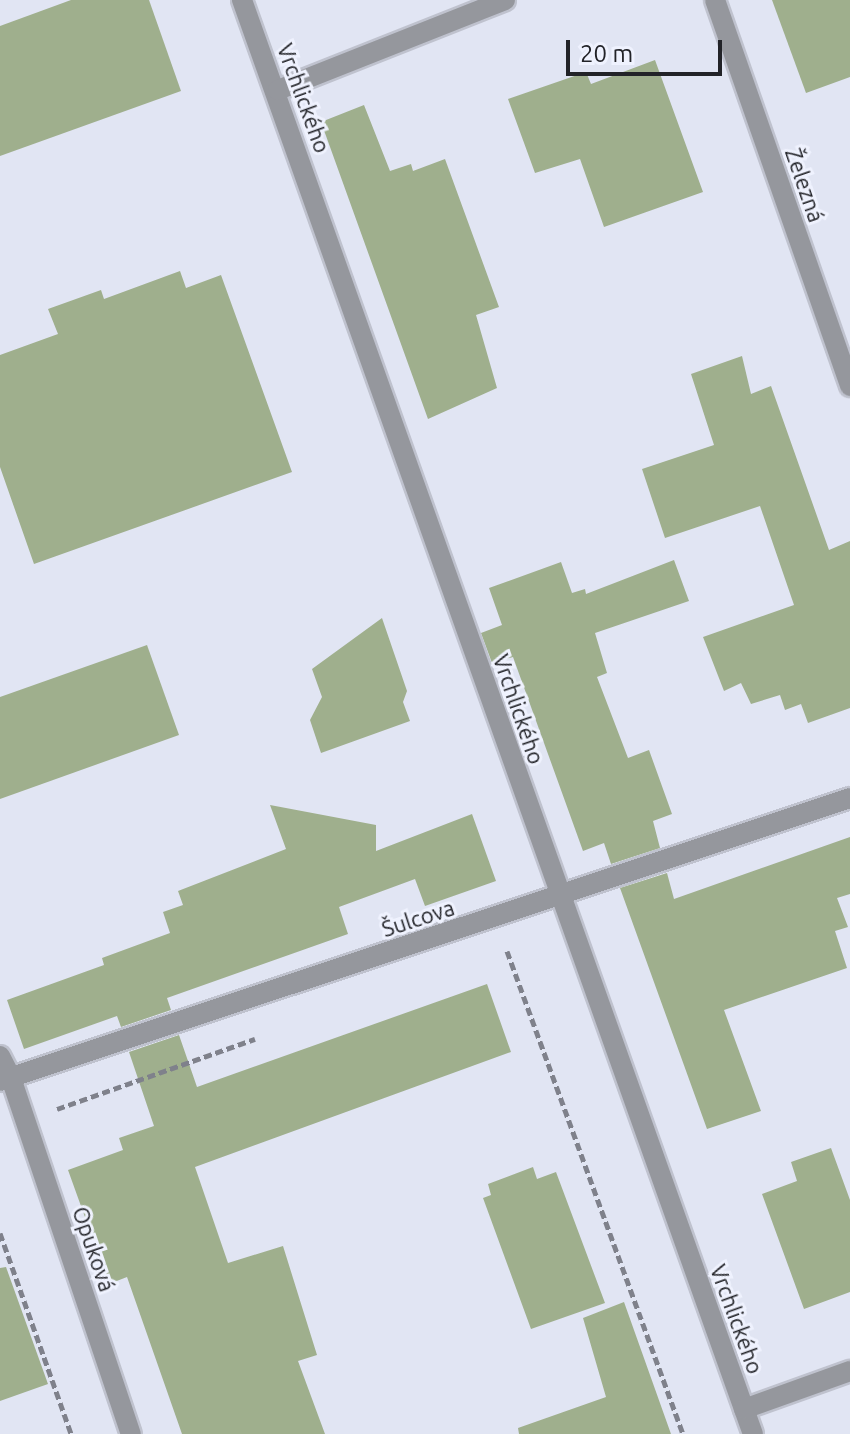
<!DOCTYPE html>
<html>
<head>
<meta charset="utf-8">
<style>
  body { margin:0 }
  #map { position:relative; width:850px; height:1434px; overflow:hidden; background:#e1e5f3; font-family:Ubuntu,sans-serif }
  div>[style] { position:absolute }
  .building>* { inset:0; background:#9faf8d }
  .path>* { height:5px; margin-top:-2.5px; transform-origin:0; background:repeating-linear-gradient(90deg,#7f818b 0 8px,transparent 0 12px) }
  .roads { filter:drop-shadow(2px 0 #bfc2ce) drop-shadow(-2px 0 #bfc2ce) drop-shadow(0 2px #bfc2ce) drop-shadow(0 -2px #bfc2ce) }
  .lane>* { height:20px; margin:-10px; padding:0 10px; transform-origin:10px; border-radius:10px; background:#95979d }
  .street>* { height:20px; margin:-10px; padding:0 10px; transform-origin:10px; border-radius:10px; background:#95979d }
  span { translate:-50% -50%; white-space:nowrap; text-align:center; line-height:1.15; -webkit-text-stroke:6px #eff2fe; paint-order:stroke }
  .street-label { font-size:22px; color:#222328 }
  .scale { position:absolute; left:566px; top:40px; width:156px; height:36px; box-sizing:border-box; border:4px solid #222328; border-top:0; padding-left:10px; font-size:24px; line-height:28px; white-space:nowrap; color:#222328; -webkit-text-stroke:6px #eff2fe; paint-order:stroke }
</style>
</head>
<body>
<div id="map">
  <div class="building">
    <i style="clip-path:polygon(71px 0,149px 0,181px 91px,0 156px,0 26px)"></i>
    <i style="clip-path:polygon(772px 0,850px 0,850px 77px,806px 93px)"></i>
    <i style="clip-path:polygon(655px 60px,703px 192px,604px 227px,580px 159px,535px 173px,508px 99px,586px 72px,591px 84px)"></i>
    <i style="clip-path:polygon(364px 105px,390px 171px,411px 164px,413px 171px,445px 159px,499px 307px,476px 315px,497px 388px,428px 419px,321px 122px)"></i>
    <i style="clip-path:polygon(180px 271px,186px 288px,221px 275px,292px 472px,34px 564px,0 467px,0 355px,58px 334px,48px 309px,101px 290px,104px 299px)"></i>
    <i style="clip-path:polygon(742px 356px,751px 394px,771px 386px,829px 550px,850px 541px,850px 708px,808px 723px,801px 704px,785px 710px,780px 695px,751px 704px,741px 683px,724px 691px,703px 637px,794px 605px,760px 506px,665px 538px,642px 469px,714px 445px,691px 374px)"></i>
    <i style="clip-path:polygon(674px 560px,689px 601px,595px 633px,607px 673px,597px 677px,628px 758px,649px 750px,672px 814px,653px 821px,660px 848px,611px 864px,604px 843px,583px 851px,513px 657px,492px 663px,481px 633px,502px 625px,489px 588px,561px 562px,572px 593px,585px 589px,586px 594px)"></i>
    <i style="clip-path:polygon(382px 618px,407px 691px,403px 702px,410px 721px,321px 753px,310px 720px,322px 697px,312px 669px)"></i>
    <i style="clip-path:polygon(147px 645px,179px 735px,0 799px,0 697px)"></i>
    <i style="clip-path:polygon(270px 805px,376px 825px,376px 851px,472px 814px,496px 881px,425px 906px,415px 879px,339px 907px,348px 934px,167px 998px,171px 1010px,121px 1027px,117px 1016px,24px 1049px,7px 1000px,104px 965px,102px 958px,170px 933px,163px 912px,183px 905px,178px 891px,286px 849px)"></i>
    <i style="clip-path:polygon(850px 837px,850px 894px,837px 898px,848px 927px,835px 931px,847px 968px,724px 1010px,761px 1111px,707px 1129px,620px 888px,667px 873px,674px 899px)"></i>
    <i style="clip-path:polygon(487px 984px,511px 1052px,195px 1167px,228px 1263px,283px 1246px,317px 1355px,298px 1361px,325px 1434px,182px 1434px,127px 1277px,109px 1284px,68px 1170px,123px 1150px,119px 1138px,154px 1126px,129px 1052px,179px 1035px,197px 1087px)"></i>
    <i style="clip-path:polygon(831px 1148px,850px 1200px,850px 1292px,804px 1309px,762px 1194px,797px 1181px,791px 1162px)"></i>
    <i style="clip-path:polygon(533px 1167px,537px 1179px,556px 1172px,605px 1303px,531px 1329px,483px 1198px,491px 1195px,488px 1184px)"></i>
    <i style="clip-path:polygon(6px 1267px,48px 1384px,0 1401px,0 1268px)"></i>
    <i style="clip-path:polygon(624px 1302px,671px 1434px,519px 1434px,518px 1428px,606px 1397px,583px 1318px)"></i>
  </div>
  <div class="path">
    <i style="left:507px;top:951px;width:514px;rotate:69.98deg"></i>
    <i style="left:57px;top:1109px;width:210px;rotate:-19.5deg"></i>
    <i style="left:0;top:1233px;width:213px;rotate:70.5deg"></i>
  </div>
  <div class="roads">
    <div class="lane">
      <i style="left:0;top:1056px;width:25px;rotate:63deg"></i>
    </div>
    <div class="street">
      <i style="left:242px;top:0;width:1522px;rotate:70.39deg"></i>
      <i style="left:715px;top:0;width:409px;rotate:70.7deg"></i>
      <i style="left:278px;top:90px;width:244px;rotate:-21.6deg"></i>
      <i style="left:11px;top:1078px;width:376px;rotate:71.4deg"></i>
      <i style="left:0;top:1081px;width:896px;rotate:-18.41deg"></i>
      <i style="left:744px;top:1409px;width:113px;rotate:-19.7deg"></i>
    </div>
  </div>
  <div class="street-label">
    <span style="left:304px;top:98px;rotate:70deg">Vrchlického</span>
    <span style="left:805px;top:185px;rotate:71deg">Železná</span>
    <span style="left:519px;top:709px;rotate:71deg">Vrchlického</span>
    <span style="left:418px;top:918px;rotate:-18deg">Šulcova</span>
    <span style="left:94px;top:1249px;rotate:71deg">Opuková</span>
    <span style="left:737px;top:1319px;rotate:70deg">Vrchlického</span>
  </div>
  <div class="scale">20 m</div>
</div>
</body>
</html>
